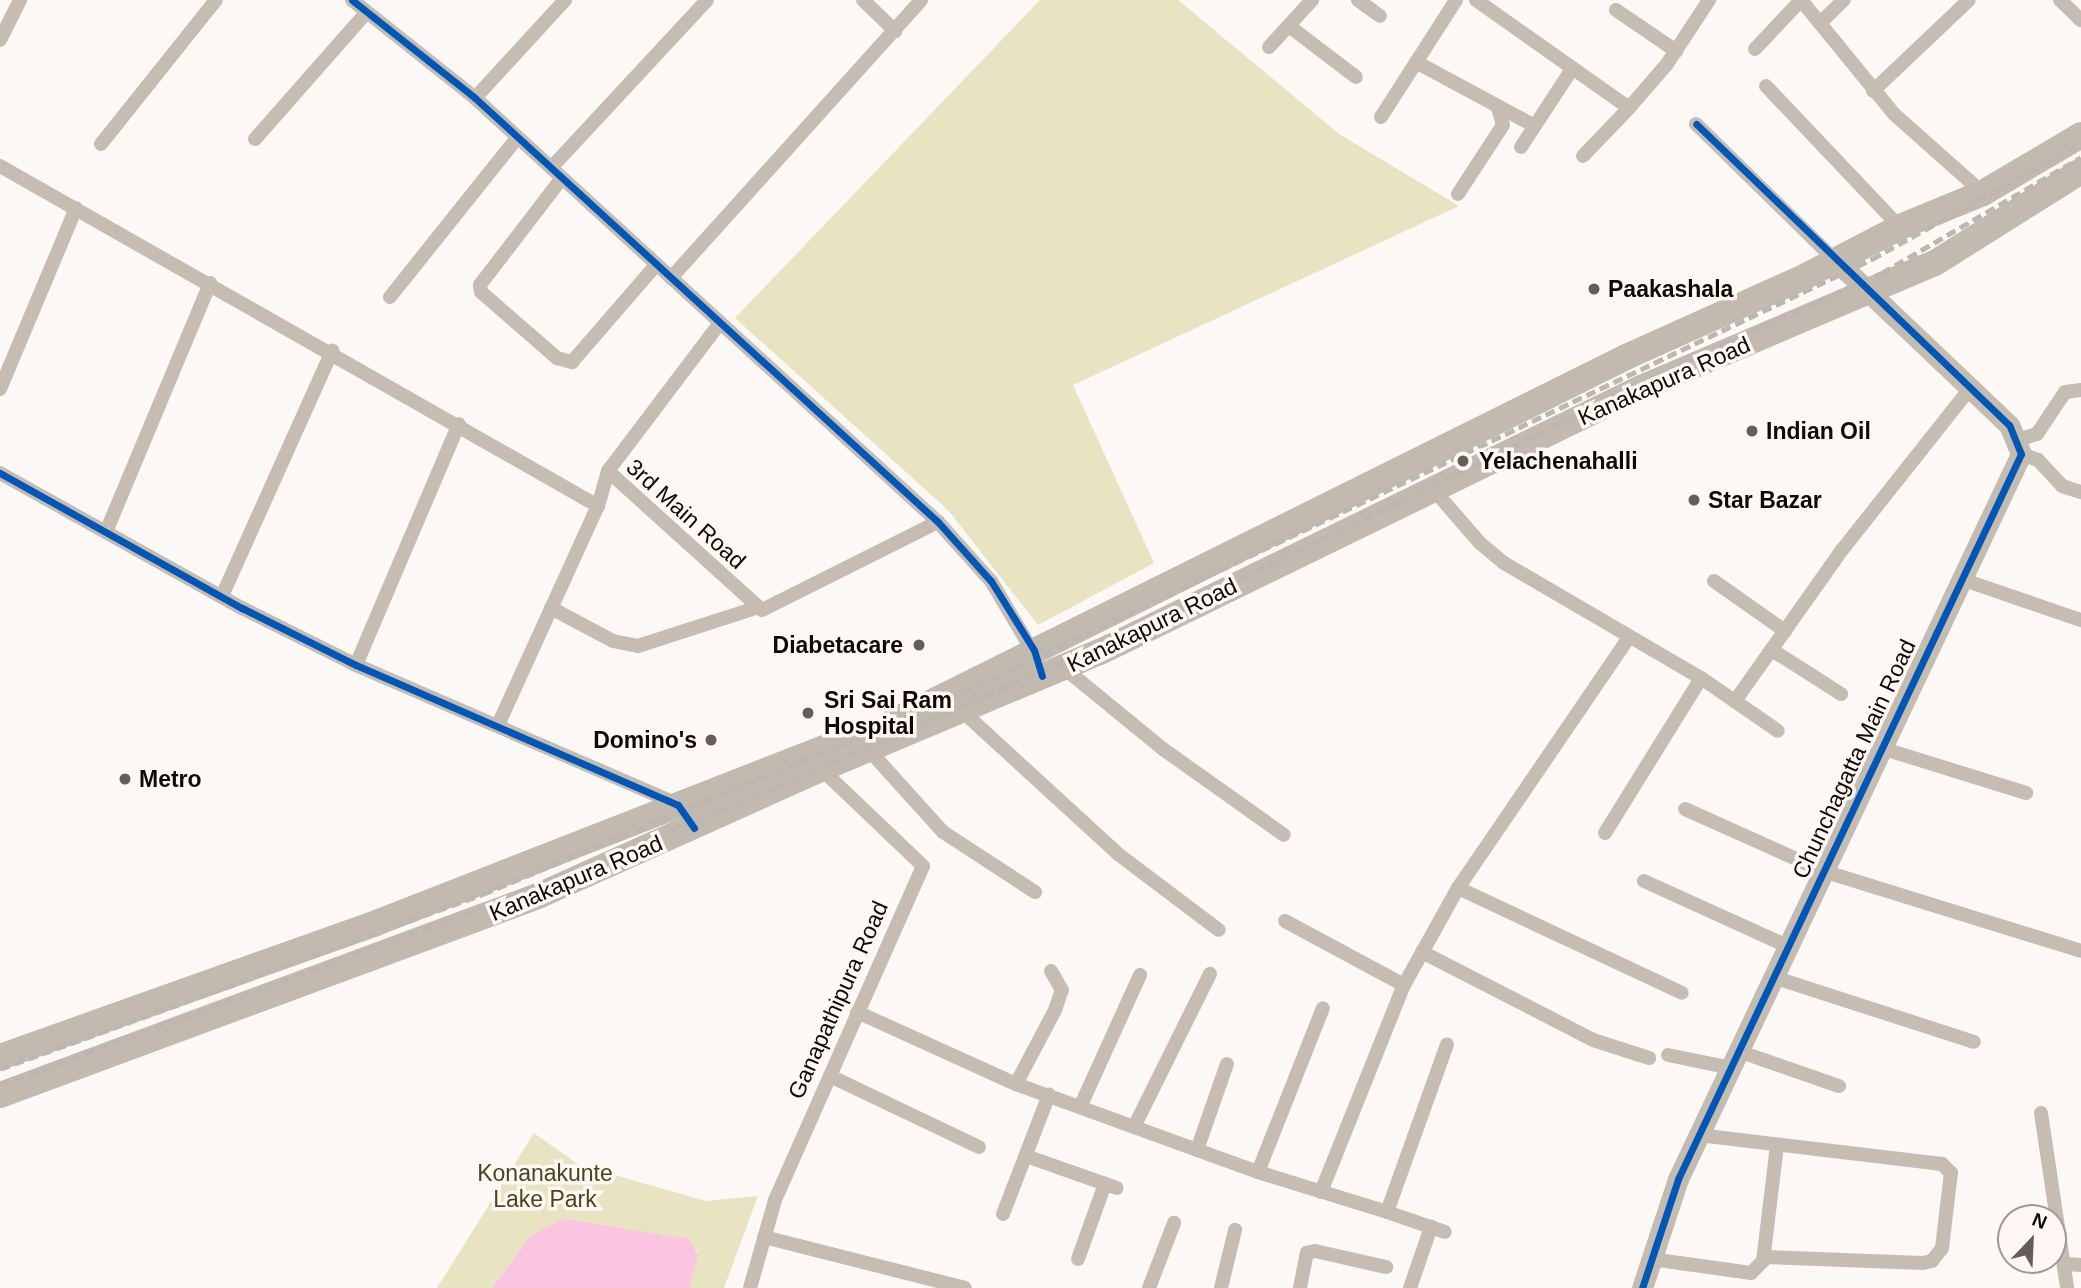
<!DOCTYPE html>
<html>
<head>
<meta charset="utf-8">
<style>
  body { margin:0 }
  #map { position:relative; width:2081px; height:1288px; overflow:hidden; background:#fcf8f6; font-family:Arial,sans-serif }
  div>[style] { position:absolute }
  .green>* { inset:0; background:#e8e3c0 }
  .water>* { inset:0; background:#fbc4e1 }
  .street>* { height:14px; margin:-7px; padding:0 7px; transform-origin:7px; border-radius:7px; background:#c6bdb2 }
  .secondary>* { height:21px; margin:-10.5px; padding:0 10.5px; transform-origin:10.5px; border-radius:10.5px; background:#c5bcb0 }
  .highway>* { height:26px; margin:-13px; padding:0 13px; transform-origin:13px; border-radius:13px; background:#c2b9af }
  .rail>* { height:5px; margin-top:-2.5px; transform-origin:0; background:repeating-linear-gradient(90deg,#bcb7b0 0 10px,transparent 0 15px) }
  .cycleway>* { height:7px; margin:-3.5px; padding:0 3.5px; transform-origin:3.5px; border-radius:3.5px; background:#0057b8 }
  .dots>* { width:19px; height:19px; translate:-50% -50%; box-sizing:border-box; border:4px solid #fff7f3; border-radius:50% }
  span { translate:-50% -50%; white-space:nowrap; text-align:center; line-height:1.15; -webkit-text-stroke:7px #fff7f3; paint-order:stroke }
  .poi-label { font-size:23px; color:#100a07; font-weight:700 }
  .left { translate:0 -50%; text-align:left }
  .right { translate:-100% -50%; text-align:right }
  .street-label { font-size:23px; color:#100a07 }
  .park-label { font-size:23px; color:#4a461a }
  .north { position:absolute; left:1997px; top:1204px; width:70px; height:70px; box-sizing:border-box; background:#fff7f3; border:2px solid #9f9895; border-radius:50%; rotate:23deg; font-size:19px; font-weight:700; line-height:28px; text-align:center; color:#100a07 }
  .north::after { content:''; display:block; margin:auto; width:24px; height:32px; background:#635d5b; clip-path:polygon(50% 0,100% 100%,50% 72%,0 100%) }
</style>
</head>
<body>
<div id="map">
  <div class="green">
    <i style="clip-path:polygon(1040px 0,1178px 0,1339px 134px,1459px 206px,1073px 385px,1154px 563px,1038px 625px,949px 511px,735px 318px)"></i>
    <i style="clip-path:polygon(534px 1133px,579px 1165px,706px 1201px,758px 1196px,724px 1288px,689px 1288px,697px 1250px,530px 1236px,492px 1288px,437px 1288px)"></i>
  </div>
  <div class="water">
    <i style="clip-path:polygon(564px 1219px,690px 1239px,698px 1256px,689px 1288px,492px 1288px,530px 1236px)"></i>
  </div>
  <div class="street">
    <i style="left:352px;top:0;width:157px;rotate:38.5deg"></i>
    <i style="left:475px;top:98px;width:628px;rotate:42.48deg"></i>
    <i style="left:938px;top:522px;width:79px;rotate:48.1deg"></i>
    <i style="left:991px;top:581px;width:86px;rotate:59.3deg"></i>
    <i style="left:863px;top:0;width:45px;rotate:44.1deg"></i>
    <i style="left:1358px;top:0;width:27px;rotate:36deg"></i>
    <i style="left:1476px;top:0;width:187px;rotate:35.2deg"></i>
    <i style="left:1629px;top:108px;width:58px;rotate:-49.2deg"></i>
    <i style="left:1667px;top:64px;width:77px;rotate:-56.7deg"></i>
    <i style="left:2060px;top:0;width:29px;rotate:44deg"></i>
    <i style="left:1616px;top:10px;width:73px;rotate:34.3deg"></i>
    <i style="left:1820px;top:23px;width:33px;rotate:-44deg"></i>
    <i style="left:1289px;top:26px;width:84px;rotate:37.3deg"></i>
    <i style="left:0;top:40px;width:45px;rotate:-63.4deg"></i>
    <i style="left:1269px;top:47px;width:64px;rotate:-47.5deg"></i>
    <i style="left:1755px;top:49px;width:67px;rotate:-46.8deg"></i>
    <i style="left:1801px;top:0;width:147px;rotate:50.8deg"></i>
    <i style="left:1894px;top:114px;width:119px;rotate:41.6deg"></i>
    <i style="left:1416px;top:62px;width:135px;rotate:28.3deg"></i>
    <i style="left:1766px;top:86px;width:195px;rotate:46.5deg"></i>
    <i style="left:1873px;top:91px;width:132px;rotate:-43.5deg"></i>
    <i style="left:475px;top:98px;width:133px;rotate:-47.4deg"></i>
    <i style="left:1381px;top:117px;width:139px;rotate:-57.3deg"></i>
    <i style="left:1696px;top:124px;width:194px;rotate:44.4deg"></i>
    <i style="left:255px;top:139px;width:169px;rotate:-48.6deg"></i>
    <i style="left:101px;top:144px;width:184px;rotate:-51.4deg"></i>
    <i style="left:1521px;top:147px;width:93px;rotate:-56.8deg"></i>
    <i style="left:1583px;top:156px;width:66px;rotate:-46.2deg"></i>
    <i style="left:0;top:166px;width:688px;rotate:29.62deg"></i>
    <i style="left:551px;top:168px;width:229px;rotate:-47.1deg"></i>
    <i style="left:562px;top:178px;width:135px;rotate:127.5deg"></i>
    <i style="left:480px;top:285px;width:7px;rotate:82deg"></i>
    <i style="left:481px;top:292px;width:101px;rotate:41deg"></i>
    <i style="left:557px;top:358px;width:16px;rotate:15deg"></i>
    <i style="left:572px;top:362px;width:128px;rotate:-49.1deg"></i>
    <i style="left:1458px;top:194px;width:82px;rotate:-56.9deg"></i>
    <i style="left:1503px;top:125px;width:19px;rotate:-106deg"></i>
    <i style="left:671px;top:278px;width:374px;rotate:-48deg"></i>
    <i style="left:390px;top:297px;width:202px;rotate:-51.4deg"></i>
    <i style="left:0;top:389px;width:196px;rotate:-67.2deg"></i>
    <i style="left:2018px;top:440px;width:20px;rotate:-18deg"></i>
    <i style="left:2037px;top:434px;width:50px;rotate:-56.3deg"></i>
    <i style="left:2065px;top:392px;width:16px;rotate:-7deg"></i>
    <i style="left:2021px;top:454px;width:18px;rotate:19deg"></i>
    <i style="left:2038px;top:460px;width:35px;rotate:47deg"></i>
    <i style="left:2062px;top:486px;width:20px;rotate:18deg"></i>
    <i style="left:608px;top:471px;width:207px;rotate:42.1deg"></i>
    <i style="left:762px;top:610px;width:197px;rotate:-26.6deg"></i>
    <i style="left:0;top:473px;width:277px;rotate:29.2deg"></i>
    <i style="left:242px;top:608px;width:127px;rotate:26.6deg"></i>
    <i style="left:356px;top:665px;width:350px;rotate:23.4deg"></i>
    <i style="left:1433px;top:489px;width:72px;rotate:49deg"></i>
    <i style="left:1480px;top:543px;width:31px;rotate:40deg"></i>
    <i style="left:1504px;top:563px;width:228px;rotate:30.3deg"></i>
    <i style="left:1701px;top:678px;width:93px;rotate:34.5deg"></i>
    <i style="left:106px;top:532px;width:270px;rotate:-67.3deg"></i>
    <i style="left:1961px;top:579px;width:127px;rotate:18.9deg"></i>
    <i style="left:1714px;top:581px;width:87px;rotate:35.2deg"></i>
    <i style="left:222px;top:596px;width:269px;rotate:-65.8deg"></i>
    <i style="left:551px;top:608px;width:70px;rotate:28deg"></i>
    <i style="left:613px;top:641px;width:25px;rotate:11deg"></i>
    <i style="left:638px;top:646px;width:124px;rotate:-17.9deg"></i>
    <i style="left:1772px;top:650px;width:82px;rotate:32.5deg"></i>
    <i style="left:356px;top:665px;width:262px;rotate:-66.9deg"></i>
    <i style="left:1064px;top:668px;width:128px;rotate:39.3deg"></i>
    <i style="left:1163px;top:749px;width:148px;rotate:35.4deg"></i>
    <i style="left:1735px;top:701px;width:185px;rotate:-54.7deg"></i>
    <i style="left:1842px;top:550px;width:204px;rotate:-51.6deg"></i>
    <i style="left:961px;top:710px;width:213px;rotate:42.5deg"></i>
    <i style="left:1118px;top:854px;width:126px;rotate:37deg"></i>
    <i style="left:498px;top:725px;width:241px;rotate:-65.5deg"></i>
    <i style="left:598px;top:506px;width:36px;rotate:-74deg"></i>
    <i style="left:608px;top:471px;width:186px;rotate:-52.9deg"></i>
    <i style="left:1881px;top:748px;width:152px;rotate:17.2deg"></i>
    <i style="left:868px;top:749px;width:112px;rotate:47.9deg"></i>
    <i style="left:943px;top:832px;width:110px;rotate:33.1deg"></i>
    <i style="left:1685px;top:809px;width:151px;rotate:24.2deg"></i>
    <i style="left:1823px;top:871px;width:270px;rotate:17.2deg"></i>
    <i style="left:1605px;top:833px;width:182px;rotate:-58.2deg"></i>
    <i style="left:1644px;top:881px;width:157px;rotate:24.4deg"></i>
    <i style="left:1458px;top:888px;width:304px;rotate:-55.7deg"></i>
    <i style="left:1285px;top:921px;width:135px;rotate:28.3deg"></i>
    <i style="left:1422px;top:952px;width:192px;rotate:27.2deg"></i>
    <i style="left:1593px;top:1040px;width:59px;rotate:17.8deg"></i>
    <i style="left:1773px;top:977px;width:211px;rotate:17.9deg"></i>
    <i style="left:857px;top:1012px;width:175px;rotate:24.4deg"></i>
    <i style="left:1016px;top:1084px;width:258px;rotate:20deg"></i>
    <i style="left:1258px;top:1172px;width:135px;rotate:17.2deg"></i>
    <i style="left:1387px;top:1212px;width:178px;rotate:-70.3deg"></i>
    <i style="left:1738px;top:1051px;width:107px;rotate:19.1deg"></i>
    <i style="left:1668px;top:1055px;width:64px;rotate:11.7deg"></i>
    <i style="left:830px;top:1076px;width:165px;rotate:25.5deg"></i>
    <i style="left:1016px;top:1084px;width:84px;rotate:-62.2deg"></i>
    <i style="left:1055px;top:1010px;width:21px;rotate:-71deg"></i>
    <i style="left:1062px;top:990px;width:22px;rotate:-120deg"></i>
    <i style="left:1081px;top:1105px;width:143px;rotate:-65.6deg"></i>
    <i style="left:2041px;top:1113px;width:177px;rotate:81.5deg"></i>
    <i style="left:1134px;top:1127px;width:171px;rotate:-63.6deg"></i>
    <i style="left:1197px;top:1150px;width:91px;rotate:-70.8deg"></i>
    <i style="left:1026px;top:1156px;width:96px;rotate:19.4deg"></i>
    <i style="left:1258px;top:1172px;width:176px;rotate:-68.4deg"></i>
    <i style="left:1321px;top:1192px;width:223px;rotate:-68.2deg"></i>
    <i style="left:1404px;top:985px;width:111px;rotate:-60.9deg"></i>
    <i style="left:1458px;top:888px;width:247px;rotate:25.1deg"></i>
    <i style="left:1387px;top:1212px;width:61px;rotate:19deg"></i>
    <i style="left:1003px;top:1214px;width:128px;rotate:-68.9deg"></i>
    <i style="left:764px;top:1237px;width:207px;rotate:14.2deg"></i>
    <i style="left:1078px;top:1259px;width:80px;rotate:-70.2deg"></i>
    <i style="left:1651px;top:1259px;width:101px;rotate:8deg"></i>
    <i style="left:1751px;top:1273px;width:23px;rotate:-45deg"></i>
    <i style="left:1767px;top:1257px;width:156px;rotate:2.2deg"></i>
    <i style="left:1923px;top:1263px;width:9px;rotate:-13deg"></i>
    <i style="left:1932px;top:1261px;width:16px;rotate:-52deg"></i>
    <i style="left:1942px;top:1248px;width:76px;rotate:-83.2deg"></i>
    <i style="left:1951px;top:1173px;width:13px;rotate:-135deg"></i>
    <i style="left:1942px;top:1164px;width:245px;rotate:-173.2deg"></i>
    <i style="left:1763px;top:1261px;width:117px;rotate:-83.1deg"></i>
    <i style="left:2065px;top:1264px;width:16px;rotate:4deg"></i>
    <i style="left:750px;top:1288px;width:91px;rotate:-74.1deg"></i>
    <i style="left:775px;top:1200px;width:365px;rotate:-66.1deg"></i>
    <i style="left:923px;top:866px;width:141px;rotate:-136.4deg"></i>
    <i style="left:1149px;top:1288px;width:70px;rotate:-69deg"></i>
    <i style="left:1221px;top:1288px;width:60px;rotate:-76.4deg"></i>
    <i style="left:1300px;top:1288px;width:36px;rotate:-79deg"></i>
    <i style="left:1307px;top:1253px;width:8px;rotate:-14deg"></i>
    <i style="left:1315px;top:1251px;width:73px;rotate:12.7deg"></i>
    <i style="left:1410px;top:1288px;width:65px;rotate:-71deg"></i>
  </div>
  <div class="secondary">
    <i style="left:1642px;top:1288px;width:115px;rotate:-71.7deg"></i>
    <i style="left:1678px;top:1179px;width:802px;rotate:-64.68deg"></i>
    <i style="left:2021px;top:454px;width:31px;rotate:-112deg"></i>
    <i style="left:2009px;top:425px;width:240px;rotate:-136.5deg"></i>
  </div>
  <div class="highway">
    <i style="left:894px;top:721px;width:818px;rotate:-26.44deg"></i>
    <i style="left:1626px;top:357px;width:197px;rotate:-24.2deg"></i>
    <i style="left:1806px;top:276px;width:106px;rotate:-27.5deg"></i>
    <i style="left:1900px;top:227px;width:90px;rotate:-22.3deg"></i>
    <i style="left:1983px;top:193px;width:114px;rotate:-30.6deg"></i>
    <i style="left:0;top:1057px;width:399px;rotate:-19.6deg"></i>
    <i style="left:376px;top:923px;width:514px;rotate:-21.33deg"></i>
    <i style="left:0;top:1095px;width:574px;rotate:-20.3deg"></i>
    <i style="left:538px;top:896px;width:310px;rotate:-24.2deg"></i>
    <i style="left:821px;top:769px;width:303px;rotate:-22.8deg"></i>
    <i style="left:1100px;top:652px;width:600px;rotate:-26.01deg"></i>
    <i style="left:1639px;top:389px;width:322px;rotate:-23.1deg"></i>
    <i style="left:1935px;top:263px;width:173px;rotate:-32.2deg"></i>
  </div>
  <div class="rail">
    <i style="left:0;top:1069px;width:514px;rotate:-19.92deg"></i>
    <i style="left:483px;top:894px;width:506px;rotate:-22.66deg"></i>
    <i style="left:950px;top:699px;width:1022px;rotate:-25.51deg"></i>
    <i style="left:1872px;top:259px;width:239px;rotate:-29deg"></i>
    <i style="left:0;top:1085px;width:518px;rotate:-20.22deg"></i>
    <i style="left:486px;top:906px;width:286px;rotate:-22.2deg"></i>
    <i style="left:751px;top:798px;width:403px;rotate:-23.6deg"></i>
    <i style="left:1120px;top:637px;width:670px;rotate:-25.92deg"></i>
    <i style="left:1723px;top:344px;width:174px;rotate:-24.1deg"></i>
    <i style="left:1882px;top:273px;width:230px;rotate:-30.2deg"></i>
  </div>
  <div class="cycleway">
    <i style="left:352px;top:0;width:157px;rotate:38.5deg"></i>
    <i style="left:475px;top:98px;width:628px;rotate:42.48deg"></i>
    <i style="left:938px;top:522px;width:79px;rotate:48.1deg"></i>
    <i style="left:991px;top:581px;width:81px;rotate:58.1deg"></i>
    <i style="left:1034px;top:650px;width:27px;rotate:73deg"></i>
    <i style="left:0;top:473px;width:277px;rotate:29.2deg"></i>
    <i style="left:242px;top:608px;width:127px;rotate:26.6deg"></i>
    <i style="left:356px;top:665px;width:351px;rotate:23.5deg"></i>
    <i style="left:678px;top:805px;width:28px;rotate:55deg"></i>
    <i style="left:1642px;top:1288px;width:115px;rotate:-71.7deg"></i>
    <i style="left:1678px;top:1179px;width:802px;rotate:-64.68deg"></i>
    <i style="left:2021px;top:454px;width:31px;rotate:-112deg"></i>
    <i style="left:2009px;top:425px;width:434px;rotate:-136.1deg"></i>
  </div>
  <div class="dots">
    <i style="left:1594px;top:289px;background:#635d5b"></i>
    <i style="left:1752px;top:431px;background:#635d5b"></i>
    <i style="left:1463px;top:461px;background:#635d5b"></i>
    <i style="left:1694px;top:500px;background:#635d5b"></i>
    <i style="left:919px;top:645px;background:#635d5b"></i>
    <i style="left:808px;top:713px;background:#635d5b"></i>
    <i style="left:711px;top:740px;background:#635d5b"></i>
    <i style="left:125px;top:779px;background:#635d5b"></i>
  </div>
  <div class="poi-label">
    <span class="left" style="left:1608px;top:289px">Paakashala</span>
    <span class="left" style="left:1766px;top:431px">Indian Oil</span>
    <span class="left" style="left:1479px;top:461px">Yelachenahalli</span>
    <span class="left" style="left:1708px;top:500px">Star Bazar</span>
    <span class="right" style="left:903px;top:645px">Diabetacare</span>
    <span class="left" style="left:824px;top:713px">Sri Sai Ram<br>Hospital</span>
    <span class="right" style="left:697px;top:740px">Domino's</span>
    <span class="left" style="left:139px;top:779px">Metro</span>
  </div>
  <div class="street-label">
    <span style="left:1664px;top:381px;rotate:-24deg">Kanakapura Road</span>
    <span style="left:686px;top:514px;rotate:42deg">3rd Main Road</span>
    <span style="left:1152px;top:625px;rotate:-26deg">Kanakapura Road</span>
    <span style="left:1854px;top:759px;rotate:-65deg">Chunchagatta Main Road</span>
    <span style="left:576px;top:878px;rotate:-23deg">Kanakapura Road</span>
    <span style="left:838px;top:1000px;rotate:-66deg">Ganapathipura Road</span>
  </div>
  <div class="park-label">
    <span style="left:545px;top:1186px">Konanakunte<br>Lake Park</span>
  </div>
  <div class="north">N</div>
</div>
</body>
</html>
